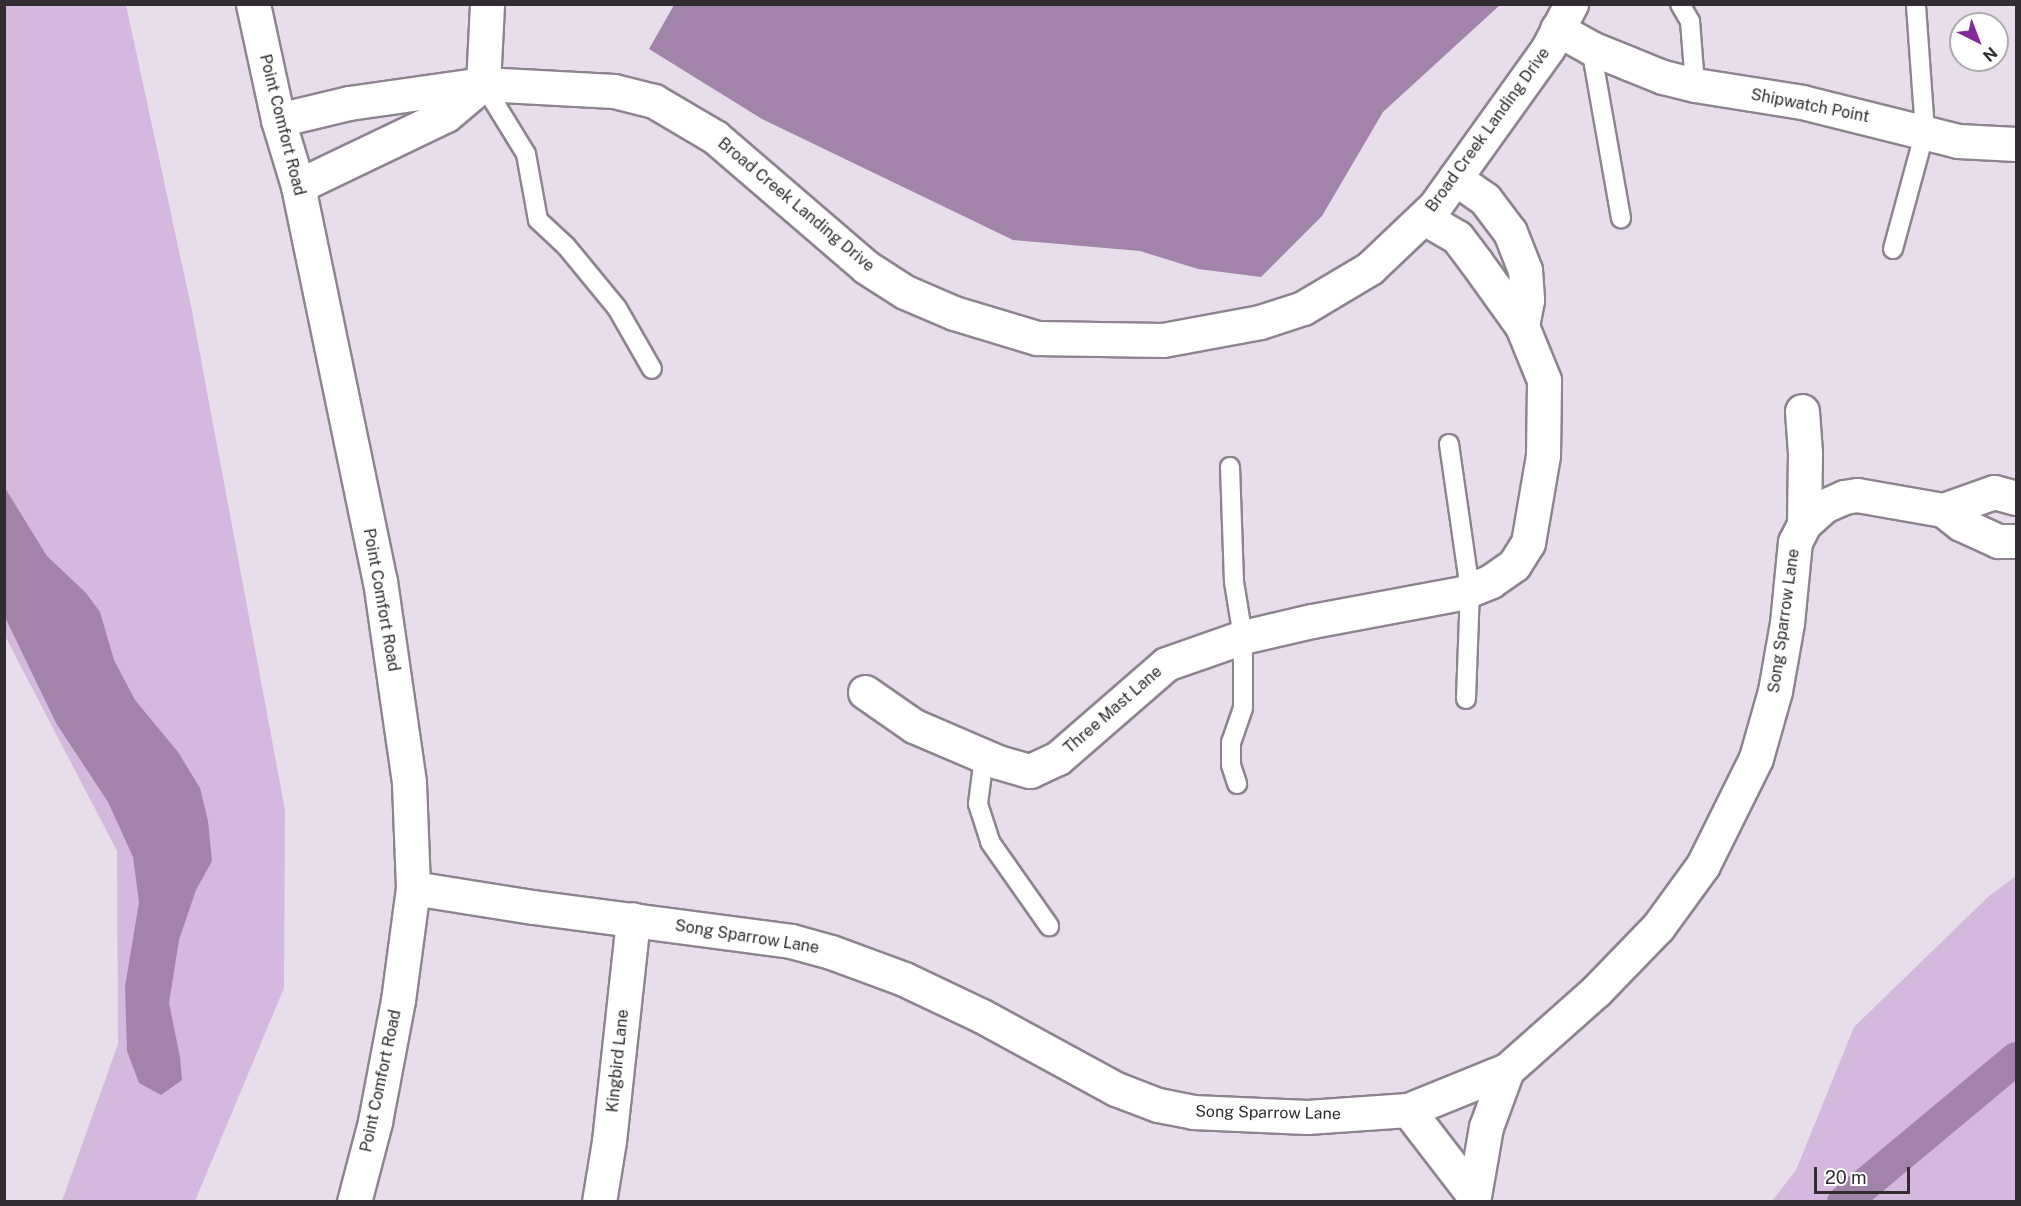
<!DOCTYPE html>
<html>
<head>
<meta charset="utf-8">
<style>
  body { margin:0 }
  #map { position:relative; width:2021px; height:1206px; overflow:hidden; background:#e8deeb; font-family:"Public Sans",sans-serif }
  div>[style] { position:absolute }
  .green>* { inset:0; background:#d5b8dd }
  .water>* { inset:0; background:#a284aa }
  .canal>* { height:33px; margin:-16.5px; padding:0 16.5px; transform-origin:16.5px; border-radius:16.5px; background:#a284aa }
  .roads { filter:drop-shadow(2px 0 #8e8490) drop-shadow(-2px 0 #8e8490) drop-shadow(0 2px #8e8490) drop-shadow(0 -2px #8e8490) }
  .lane>* { height:18px; margin:-9px; padding:0 9px; transform-origin:9px; border-radius:9px; background:#fff }
  .street>* { height:33px; margin:-16.5px; padding:0 16.5px; transform-origin:16.5px; border-radius:16.5px; background:#fff }
  span { translate:-50% -50%; white-space:nowrap; text-align:center; line-height:1.15; -webkit-text-stroke:6px #fff; paint-order:stroke }
  .street-label { font-size:16px; color:#302c31 }
  .frame { position:absolute; inset:0; border:6px solid #302c31; pointer-events:none }
  .north { position:absolute; left:1949px; top:12px; width:60px; height:60px; box-sizing:border-box; background:#fff; border:2px solid #acabad; border-radius:50%; rotate:138deg; font-size:16px; font-weight:700; line-height:24px; text-align:center; color:#302c31 }
  .north::after { content:''; display:block; margin:auto; width:21px; height:27px; background:#822a97; clip-path:polygon(50% 0,100% 100%,50% 72%,0 100%) }
  .scale { position:absolute; left:1814px; top:1167px; width:96px; height:27px; box-sizing:border-box; border:3px solid #302c31; border-top:0; padding-left:8px; font-size:18px; line-height:21px; white-space:nowrap; color:#302c31; -webkit-text-stroke:4px #fff; paint-order:stroke }
</style>
</head>
<body>
<div id="map">
  <div class="green">
    <i style="clip-path:polygon(5px 5px,126px 5px,192px 311px,285px 810px,284px 988px,195px 1201px,62px 1201px,118px 1044px,117px 851px,5px 636px)"></i>
    <i style="clip-path:polygon(2016px 876px,2016px 1201px,1772px 1201px,1796px 1170px,1854px 1027px,1989px 896px)"></i>
  </div>
  <div class="water">
    <i style="clip-path:polygon(674px 5px,674px 4px,1500px 5px,1383px 112px,1322px 216px,1261px 277px,1198px 269px,1140px 251px,1013px 240px,762px 119px,649px 49px)"></i>
    <i style="clip-path:polygon(5px 488px,47px 556px,86px 593px,100px 612px,114px 660px,135px 700px,178px 752px,200px 788px,208px 821px,212px 861px,196px 890px,179px 940px,169px 1003px,180px 1057px,182px 1080px,161px 1095px,139px 1083px,127px 1051px,125px 987px,139px 902px,133px 857px,108px 802px,56px 723px,5px 617px)"></i>
  </div>
  <div class="canal">
    <i style="left:1843px;top:1202px;width:225px;rotate:-39.8deg"></i>
  </div>
  <div class="roads">
    <div class="lane">
      <i style="left:1680px;top:4px;width:20px;rotate:60deg"></i>
      <i style="left:1690px;top:21px;width:64px;rotate:85.5deg"></i>
      <i style="left:1591px;top:48px;width:173px;rotate:80deg"></i>
      <i style="left:483px;top:84px;width:82px;rotate:58.4deg"></i>
      <i style="left:526px;top:154px;width:67px;rotate:79.7deg"></i>
      <i style="left:538px;top:220px;width:38px;rotate:43deg"></i>
      <i style="left:566px;top:246px;width:80px;rotate:50.6deg"></i>
      <i style="left:617px;top:308px;width:70px;rotate:60.2deg"></i>
      <i style="left:1893px;top:249px;width:122px;rotate:-74.8deg"></i>
      <i style="left:1925px;top:131px;width:127px;rotate:-94.1deg"></i>
      <i style="left:1449px;top:444px;width:147px;rotate:81.8deg"></i>
      <i style="left:1470px;top:589px;width:110px;rotate:92.1deg"></i>
      <i style="left:1230px;top:467px;width:115px;rotate:88deg"></i>
      <i style="left:1234px;top:582px;width:56px;rotate:80.7deg"></i>
      <i style="left:1243px;top:637px;width:71px;rotate:90deg"></i>
      <i style="left:1243px;top:708px;width:36px;rotate:109deg"></i>
      <i style="left:1231px;top:742px;width:23px;rotate:90deg"></i>
      <i style="left:1231px;top:765px;width:20px;rotate:72deg"></i>
      <i style="left:984px;top:757px;width:47px;rotate:97.3deg"></i>
      <i style="left:978px;top:804px;width:40px;rotate:72deg"></i>
      <i style="left:990px;top:842px;width:103px;rotate:54.9deg"></i>
    </div>
    <div class="street">
      <i style="left:253px;top:4px;width:119px;rotate:77.8deg"></i>
      <i style="left:278px;top:120px;width:69px;rotate:73.1deg"></i>
      <i style="left:298px;top:186px;width:403px;rotate:78.3deg"></i>
      <i style="left:380px;top:581px;width:204px;rotate:81.8deg"></i>
      <i style="left:409px;top:783px;width:105px;rotate:87.8deg"></i>
      <i style="left:413px;top:888px;width:113px;rotate:97.6deg"></i>
      <i style="left:398px;top:1000px;width:124px;rotate:100.7deg"></i>
      <i style="left:375px;top:1122px;width:83px;rotate:104.7deg"></i>
      <i style="left:1557px;top:29px;width:39px;rotate:29deg"></i>
      <i style="left:1591px;top:48px;width:40px;rotate:22deg"></i>
      <i style="left:1628px;top:63px;width:38px;rotate:22deg"></i>
      <i style="left:1663px;top:77px;width:33px;rotate:14deg"></i>
      <i style="left:1695px;top:85px;width:108px;rotate:9deg"></i>
      <i style="left:1802px;top:102px;width:161px;rotate:14deg"></i>
      <i style="left:1958px;top:141px;width:58px;rotate:3deg"></i>
      <i style="left:483px;top:84px;width:80px;rotate:-87.1deg"></i>
      <i style="left:278px;top:120px;width:73px;rotate:-13.5deg"></i>
      <i style="left:349px;top:103px;width:135px;rotate:-8.1deg"></i>
      <i style="left:483px;top:84px;width:131px;rotate:3.1deg"></i>
      <i style="left:614px;top:91px;width:41px;rotate:14deg"></i>
      <i style="left:654px;top:101px;width:71px;rotate:30.5deg"></i>
      <i style="left:715px;top:137px;width:199px;rotate:40.7deg"></i>
      <i style="left:866px;top:267px;width:46px;rotate:32.7deg"></i>
      <i style="left:905px;top:292px;width:53px;rotate:23.2deg"></i>
      <i style="left:954px;top:313px;width:87px;rotate:16.8deg"></i>
      <i style="left:1037px;top:338px;width:126px;rotate:0.9deg"></i>
      <i style="left:1163px;top:340px;width:99px;rotate:-10.5deg"></i>
      <i style="left:1260px;top:322px;width:45px;rotate:-18deg"></i>
      <i style="left:1303px;top:308px;width:78px;rotate:-30.8deg"></i>
      <i style="left:1370px;top:268px;width:90px;rotate:-43.6deg"></i>
      <i style="left:1435px;top:206px;width:194px;rotate:-54.4deg"></i>
      <i style="left:1548px;top:48px;width:50px;rotate:-62.4deg"></i>
      <i style="left:1455px;top:178px;width:37px;rotate:35deg"></i>
      <i style="left:1485px;top:199px;width:41px;rotate:52.9deg"></i>
      <i style="left:1510px;top:232px;width:41px;rotate:68.5deg"></i>
      <i style="left:1525px;top:270px;width:30px;rotate:86deg"></i>
      <i style="left:1527px;top:300px;width:26px;rotate:101deg"></i>
      <i style="left:298px;top:186px;width:164px;rotate:-25.6deg"></i>
      <i style="left:446px;top:115px;width:48px;rotate:-40deg"></i>
      <i style="left:1943px;top:510px;width:54px;rotate:-19.4deg"></i>
      <i style="left:1994px;top:492px;width:23px;rotate:15deg"></i>
      <i style="left:1804px;top:524px;width:27px;rotate:-42deg"></i>
      <i style="left:1824px;top:506px;width:22px;rotate:-24deg"></i>
      <i style="left:1844px;top:497px;width:13px;rotate:-9deg"></i>
      <i style="left:1857px;top:495px;width:87px;rotate:9.9deg"></i>
      <i style="left:1943px;top:510px;width:23px;rotate:38deg"></i>
      <i style="left:1961px;top:524px;width:41px;rotate:24.7deg"></i>
      <i style="left:1998px;top:541px;width:18px"></i>
      <i style="left:865px;top:692px;width:60px;rotate:34.8deg"></i>
      <i style="left:914px;top:726px;width:91px;rotate:23.2deg"></i>
      <i style="left:998px;top:762px;width:33px;rotate:16deg"></i>
      <i style="left:1030px;top:771px;width:31px;rotate:-25deg"></i>
      <i style="left:1058px;top:758px;width:143px;rotate:-41deg"></i>
      <i style="left:1166px;top:664px;width:82px;rotate:-19.3deg"></i>
      <i style="left:1243px;top:637px;width:71px;rotate:-13.1deg"></i>
      <i style="left:1312px;top:621px;width:153px;rotate:-10.6deg"></i>
      <i style="left:1462px;top:593px;width:31px;rotate:-22deg"></i>
      <i style="left:1491px;top:581px;width:28px;rotate:-35deg"></i>
      <i style="left:1514px;top:565px;width:26px;rotate:-58deg"></i>
      <i style="left:1528px;top:543px;width:89px;rotate:-80.3deg"></i>
      <i style="left:1543px;top:455px;width:75px;rotate:-89.2deg"></i>
      <i style="left:1544px;top:380px;width:58px;rotate:-112.2deg"></i>
      <i style="left:1522px;top:326px;width:79px;rotate:-125.7deg"></i>
      <i style="left:1476px;top:262px;width:31px;rotate:-127deg"></i>
      <i style="left:1457px;top:237px;width:38px;rotate:-150deg"></i>
      <i style="left:413px;top:888px;width:121px;rotate:9deg"></i>
      <i style="left:533px;top:907px;width:260px;rotate:7.5deg"></i>
      <i style="left:791px;top:941px;width:41px;rotate:15.4deg"></i>
      <i style="left:831px;top:952px;width:78px;rotate:20.3deg"></i>
      <i style="left:904px;top:979px;width:86px;rotate:25.4deg"></i>
      <i style="left:982px;top:1016px;width:153px;rotate:28.6deg"></i>
      <i style="left:1116px;top:1089px;width:45px;rotate:20.9deg"></i>
      <i style="left:1158px;top:1105px;width:36px;rotate:11deg"></i>
      <i style="left:1193px;top:1112px;width:114px;rotate:2.5deg"></i>
      <i style="left:1307px;top:1117px;width:101px;rotate:-4deg"></i>
      <i style="left:1408px;top:1110px;width:107px;rotate:-22deg"></i>
      <i style="left:1507px;top:1070px;width:119px;rotate:-41.6deg"></i>
      <i style="left:1596px;top:991px;width:89px;rotate:-45.9deg"></i>
      <i style="left:1658px;top:927px;width:77px;rotate:-54deg"></i>
      <i style="left:1703px;top:865px;width:119px;rotate:-63.6deg"></i>
      <i style="left:1756px;top:758px;width:70px;rotate:-74.2deg"></i>
      <i style="left:1775px;top:691px;width:69px;rotate:-80deg"></i>
      <i style="left:1787px;top:623px;width:81px;rotate:-84.4deg"></i>
      <i style="left:1795px;top:542px;width:20px;rotate:-63deg"></i>
      <i style="left:1804px;top:524px;width:71px;rotate:-89.2deg"></i>
      <i style="left:1805px;top:453px;width:42px;rotate:-94.1deg"></i>
      <i style="left:1408px;top:1110px;width:105px;rotate:52.4deg"></i>
      <i style="left:599px;top:1202px;width:62px;rotate:-80.7deg"></i>
      <i style="left:609px;top:1141px;width:223px;rotate:-83.8deg"></i>
      <i style="left:1473px;top:1202px;width:76px;rotate:-80.2deg"></i>
      <i style="left:1486px;top:1127px;width:61px;rotate:-69.8deg"></i>
    </div>
  </div>
  <div class="street-label">
    <span style="left:1810px;top:106px;rotate:11deg">Shipwatch Point</span>
    <span style="left:282px;top:125px;rotate:76deg">Point Comfort Road</span>
    <span style="left:1488px;top:130px;rotate:-54deg">Broad Creek Landing Drive</span>
    <span style="left:796px;top:205px;rotate:40deg">Broad Creek Landing Drive</span>
    <span style="left:381px;top:600px;rotate:80deg">Point Comfort Road</span>
    <span style="left:1784px;top:621px;rotate:-82deg">Song Sparrow Lane</span>
    <span style="left:1113px;top:710px;rotate:-41deg">Three Mast Lane</span>
    <span style="left:747px;top:937px;rotate:9deg">Song Sparrow Lane</span>
    <span style="left:618px;top:1061px;rotate:-84deg">Kingbird Lane</span>
    <span style="left:381px;top:1081px;rotate:-78deg">Point Comfort Road</span>
    <span style="left:1268px;top:1113px;rotate:1deg">Song Sparrow Lane</span>
  </div>
  <div class="frame"></div>
  <div class="north">N</div>
  <div class="scale">20 m</div>
</div>
</body>
</html>
